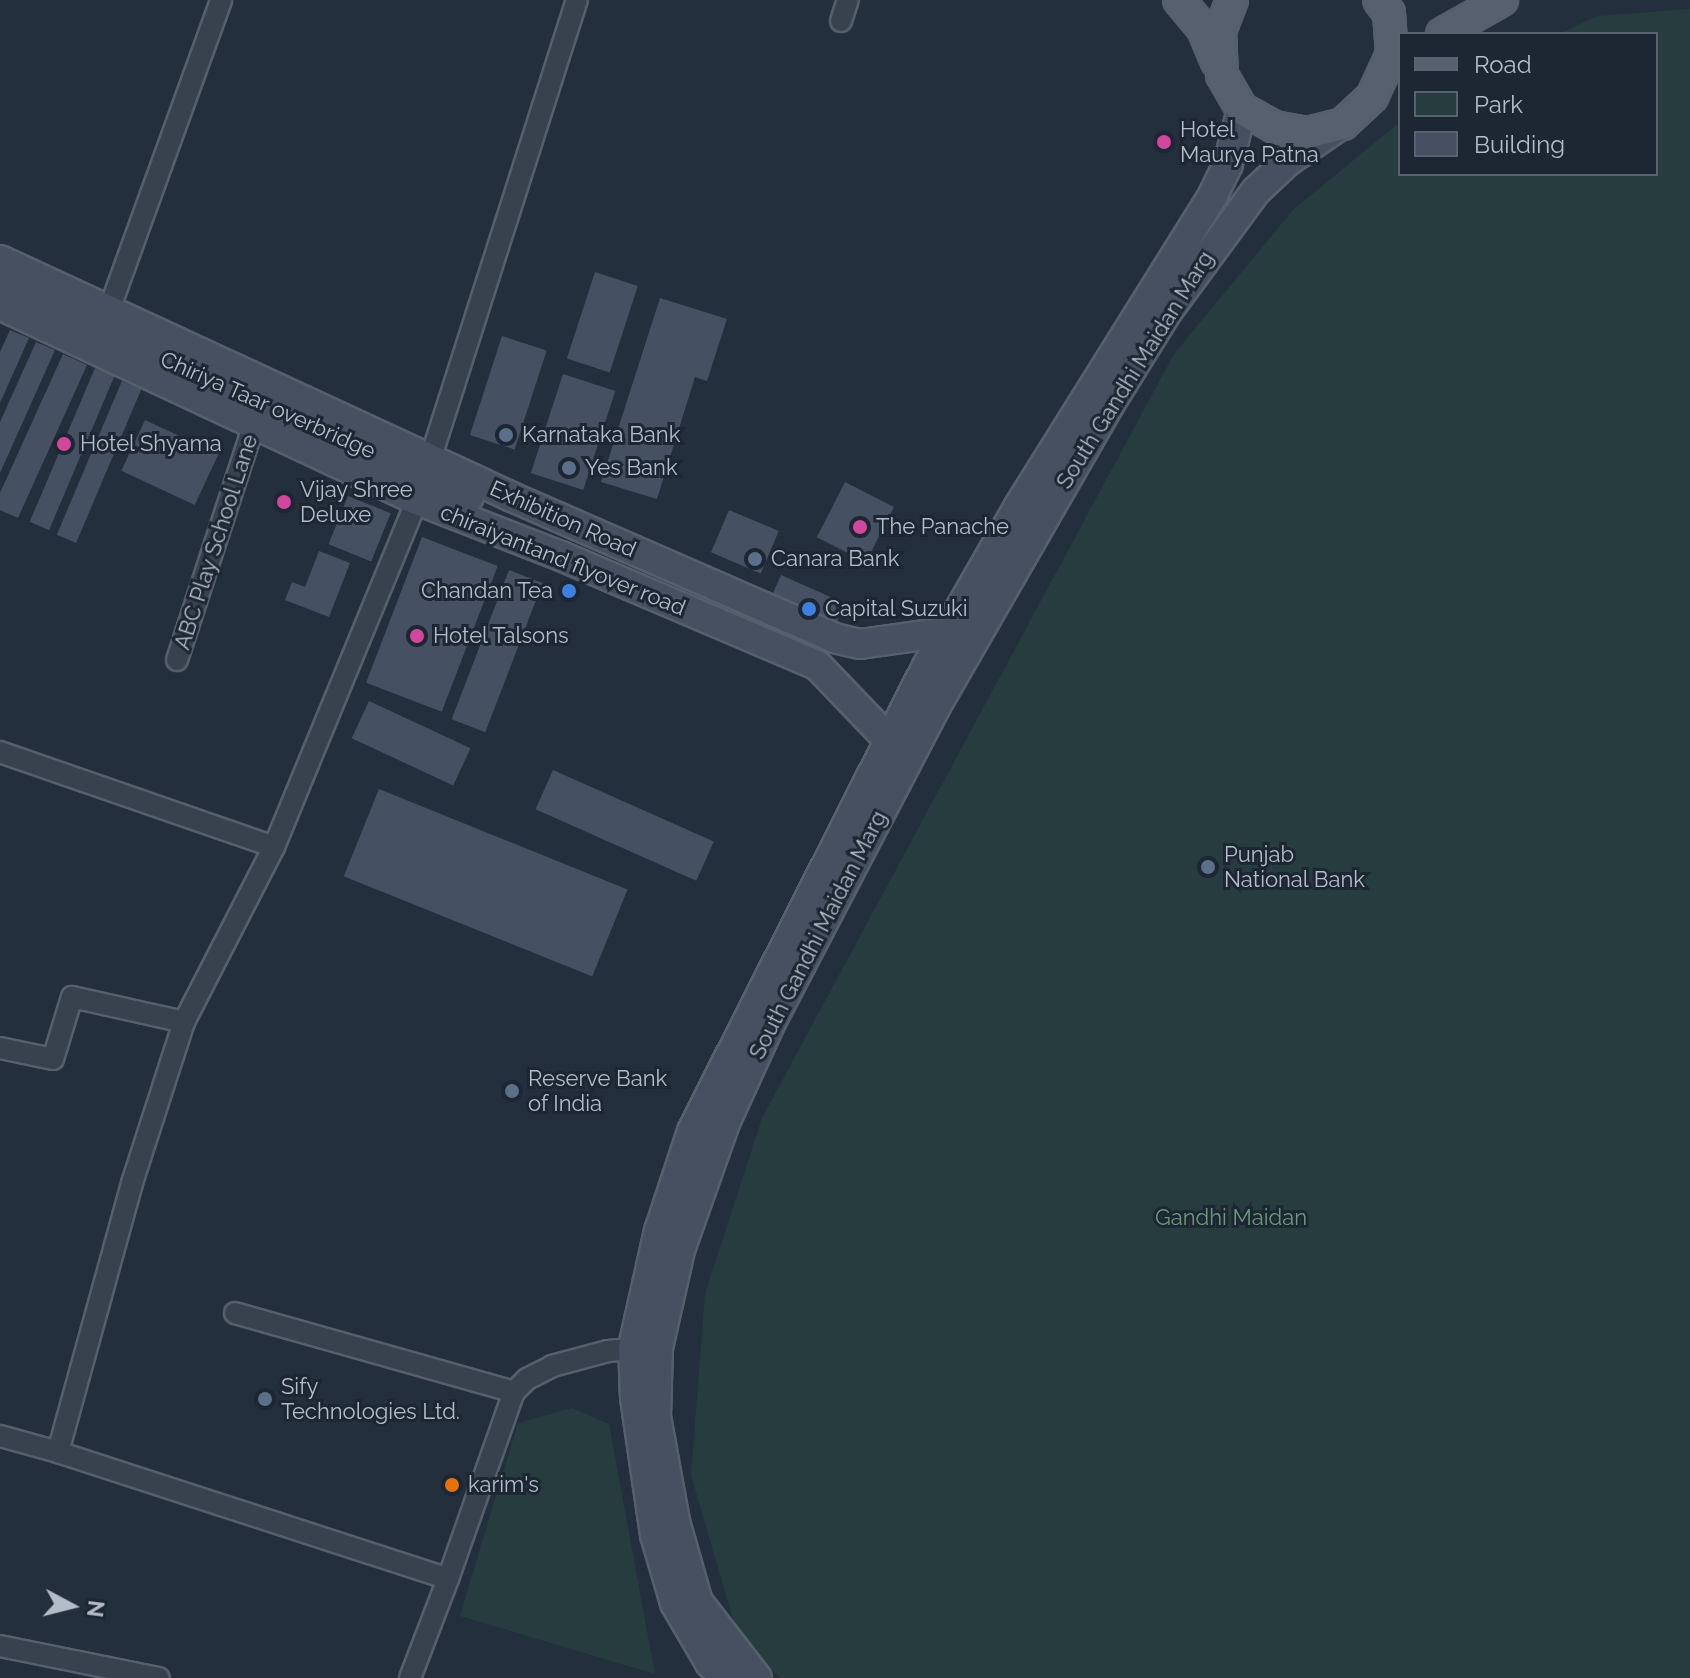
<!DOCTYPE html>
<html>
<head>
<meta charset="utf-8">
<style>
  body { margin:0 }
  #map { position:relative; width:1690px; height:1678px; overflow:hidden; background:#242f3e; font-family:Raleway,sans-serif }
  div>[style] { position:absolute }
  .green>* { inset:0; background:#263c3f }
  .building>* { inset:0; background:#455162; transform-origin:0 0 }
  .roads { filter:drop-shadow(2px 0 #565f6c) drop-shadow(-2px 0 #565f6c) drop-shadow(0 2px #565f6c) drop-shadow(0 -2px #565f6c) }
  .street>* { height:20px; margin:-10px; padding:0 10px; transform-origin:10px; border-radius:10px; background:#38414e }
  .secondary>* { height:28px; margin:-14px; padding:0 14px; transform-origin:14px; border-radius:14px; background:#465061 }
  .primary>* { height:30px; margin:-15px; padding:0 15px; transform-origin:15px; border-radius:15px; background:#56606e }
  .dots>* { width:22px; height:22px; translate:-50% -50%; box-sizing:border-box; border:4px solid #1d2633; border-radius:50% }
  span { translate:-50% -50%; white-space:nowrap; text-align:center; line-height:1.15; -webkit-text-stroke:6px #1d2633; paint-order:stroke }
  .poi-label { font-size:22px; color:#b4bcc9 }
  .left { translate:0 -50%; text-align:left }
  .right { translate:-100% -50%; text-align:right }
  .street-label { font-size:22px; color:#b4bcc9 }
  .park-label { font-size:22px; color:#6b9a76 }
  .legend { position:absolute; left:1398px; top:32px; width:260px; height:144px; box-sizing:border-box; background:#1d2633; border:2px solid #59626f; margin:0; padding:10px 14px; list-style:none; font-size:24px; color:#b4bcc9 }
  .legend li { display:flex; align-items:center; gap:16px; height:40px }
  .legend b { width:40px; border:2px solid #59626f }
  .north { position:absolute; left:32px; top:1566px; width:80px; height:80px; -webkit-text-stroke:6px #1d2633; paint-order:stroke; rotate:97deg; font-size:22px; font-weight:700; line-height:32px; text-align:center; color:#b4bcc9 }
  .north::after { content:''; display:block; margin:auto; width:28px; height:36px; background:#b4bcc9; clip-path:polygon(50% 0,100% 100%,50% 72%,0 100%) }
</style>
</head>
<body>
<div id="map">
  <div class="green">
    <i style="clip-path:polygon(1690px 9px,1690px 1678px,780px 1678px,737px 1633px,691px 1475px,705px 1294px,762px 1118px,1174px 354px,1293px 210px,1400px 122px,1400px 174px,1656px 174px,1656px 34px,1559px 34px,1597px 16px)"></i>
    <i style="clip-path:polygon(572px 1408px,609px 1424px,655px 1674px,460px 1616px,518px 1423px)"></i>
  </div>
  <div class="building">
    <i style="left:595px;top:272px;width:45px;height:91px;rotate:18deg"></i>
    <i style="clip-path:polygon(660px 298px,727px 319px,707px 381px,695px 377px,657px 499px,601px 482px)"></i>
    <i style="clip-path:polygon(10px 330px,29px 338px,0 403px,0 352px)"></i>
    <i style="left:502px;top:336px;width:47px;height:104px;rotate:18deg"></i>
    <i style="clip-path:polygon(36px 342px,55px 350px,0 473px,0 422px)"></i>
    <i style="clip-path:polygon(63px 354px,87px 365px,18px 518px,0 510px,0 493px)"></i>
    <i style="left:95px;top:368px;width:21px;height:167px;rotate:23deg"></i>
    <i style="left:563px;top:374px;width:55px;height:104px;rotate:18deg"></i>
    <i style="left:122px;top:381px;width:21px;height:167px;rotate:23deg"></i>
    <i style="left:145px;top:420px;width:81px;height:56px;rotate:25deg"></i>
    <i style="left:845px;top:482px;width:55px;height:62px;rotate:27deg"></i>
    <i style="left:348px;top:496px;width:46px;height:52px;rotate:22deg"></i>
    <i style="left:729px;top:510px;width:54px;height:46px;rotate:23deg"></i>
    <i style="left:422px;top:537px;width:81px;height:156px;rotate:21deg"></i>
    <i style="clip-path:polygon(319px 551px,350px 563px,329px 617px,285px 600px,292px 582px,305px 587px)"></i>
    <i style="left:509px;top:570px;width:36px;height:160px;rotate:21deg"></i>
    <i style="left:781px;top:575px;width:70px;height:35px;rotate:24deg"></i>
    <i style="left:369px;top:701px;width:112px;height:41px;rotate:25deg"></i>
    <i style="left:553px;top:770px;width:176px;height:43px;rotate:24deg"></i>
    <i style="left:379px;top:789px;width:268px;height:94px;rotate:22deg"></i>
  </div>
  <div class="roads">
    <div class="street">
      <i style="left:841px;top:21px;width:22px;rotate:-72deg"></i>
      <i style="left:109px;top:310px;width:330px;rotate:-70.1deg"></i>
      <i style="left:431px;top:457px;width:480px;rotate:-72.3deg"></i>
      <i style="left:177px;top:660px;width:248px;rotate:-71.9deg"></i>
      <i style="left:0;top:752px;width:290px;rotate:19.1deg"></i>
      <i style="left:0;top:1048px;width:54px;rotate:11.7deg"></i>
      <i style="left:53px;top:1059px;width:65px;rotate:-73deg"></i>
      <i style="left:72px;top:997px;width:115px;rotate:12.6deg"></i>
      <i style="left:235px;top:1313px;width:290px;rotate:15.8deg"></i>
      <i style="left:0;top:1436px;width:60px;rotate:15.4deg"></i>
      <i style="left:58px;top:1452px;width:279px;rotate:-74.6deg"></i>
      <i style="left:132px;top:1183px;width:169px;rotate:-72.1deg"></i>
      <i style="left:184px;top:1022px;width:197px;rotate:-62.8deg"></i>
      <i style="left:274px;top:847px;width:375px;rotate:-67.6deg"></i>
      <i style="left:58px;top:1452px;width:410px;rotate:18deg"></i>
      <i style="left:448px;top:1579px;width:106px;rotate:111deg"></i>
      <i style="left:448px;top:1579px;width:198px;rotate:-70.6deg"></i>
      <i style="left:514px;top:1392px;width:18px;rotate:-45deg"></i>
      <i style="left:527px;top:1379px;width:28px;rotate:-27deg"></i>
      <i style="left:552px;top:1366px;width:58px;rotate:-15deg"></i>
      <i style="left:608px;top:1351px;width:38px;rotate:-5deg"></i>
      <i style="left:0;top:1646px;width:162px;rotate:11.4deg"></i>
    </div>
    <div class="secondary">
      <i style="left:0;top:260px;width:564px;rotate:24.84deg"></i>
      <i style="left:512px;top:497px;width:352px;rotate:23.6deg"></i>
      <i style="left:834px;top:638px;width:27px;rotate:13deg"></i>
      <i style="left:860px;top:644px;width:88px;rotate:-7.9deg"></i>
      <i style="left:0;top:284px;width:515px;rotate:24.43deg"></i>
      <i style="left:0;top:305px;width:460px;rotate:25.1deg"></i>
      <i style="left:417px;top:500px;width:155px;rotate:21.3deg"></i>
      <i style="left:561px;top:556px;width:278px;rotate:23.1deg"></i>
      <i style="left:817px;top:665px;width:104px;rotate:46.2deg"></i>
      <i style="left:889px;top:740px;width:19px;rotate:-36deg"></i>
      <i style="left:725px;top:1678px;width:21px;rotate:-135deg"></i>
      <i style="left:710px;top:1663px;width:69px;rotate:-120.3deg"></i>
      <i style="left:675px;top:1603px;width:71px;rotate:-106.4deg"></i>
      <i style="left:655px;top:1535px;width:138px;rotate:-98.3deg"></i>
      <i style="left:635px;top:1398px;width:51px;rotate:-92.2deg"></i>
      <i style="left:633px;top:1347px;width:119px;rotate:-77.4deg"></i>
      <i style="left:659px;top:1231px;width:105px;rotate:-71.7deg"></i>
      <i style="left:692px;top:1131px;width:521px;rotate:-63.19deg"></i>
      <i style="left:927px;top:666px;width:185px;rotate:-60.1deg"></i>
      <i style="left:1019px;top:506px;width:367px;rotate:-58deg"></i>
      <i style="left:1213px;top:195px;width:34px;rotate:-64deg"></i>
      <i style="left:1228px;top:164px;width:57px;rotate:-75.7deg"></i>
      <i style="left:757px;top:1678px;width:96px;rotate:-127.8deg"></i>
      <i style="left:698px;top:1602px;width:84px;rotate:-105.9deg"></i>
      <i style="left:675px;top:1521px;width:107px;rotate:-100.3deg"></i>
      <i style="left:656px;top:1416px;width:68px;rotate:-88.3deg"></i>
      <i style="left:658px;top:1348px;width:100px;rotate:-77.3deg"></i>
      <i style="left:680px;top:1250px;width:135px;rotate:-70.5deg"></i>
      <i style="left:725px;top:1123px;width:111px;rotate:-65.5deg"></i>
      <i style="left:771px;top:1022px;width:354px;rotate:-62.4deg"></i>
      <i style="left:935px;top:708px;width:347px;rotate:-60.1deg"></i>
      <i style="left:1108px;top:407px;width:112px;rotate:-58.2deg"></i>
      <i style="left:1167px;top:312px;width:150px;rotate:-53.7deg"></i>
      <i style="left:1256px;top:191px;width:44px;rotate:-43.2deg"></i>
      <i style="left:1288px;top:161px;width:62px;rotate:-34.5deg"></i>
    </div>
    <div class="primary">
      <i style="left:1179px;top:0;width:35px;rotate:50deg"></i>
      <i style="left:1202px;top:27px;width:38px;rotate:67deg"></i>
      <i style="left:1232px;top:0;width:33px;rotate:111deg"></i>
      <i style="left:1220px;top:31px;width:44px;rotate:87.4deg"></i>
      <i style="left:1222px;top:75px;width:39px;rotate:60deg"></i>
      <i style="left:1242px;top:109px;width:37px;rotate:29deg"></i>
      <i style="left:1274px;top:127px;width:34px;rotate:10deg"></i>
      <i style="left:1307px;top:133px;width:37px;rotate:-14deg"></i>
      <i style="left:1343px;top:124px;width:40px;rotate:-43deg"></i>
      <i style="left:1372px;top:97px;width:47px;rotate:-65.1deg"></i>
      <i style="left:1392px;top:54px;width:41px;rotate:-94.2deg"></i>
      <i style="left:1389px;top:13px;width:16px;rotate:-128deg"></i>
      <i style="left:1442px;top:34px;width:69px;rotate:-29.5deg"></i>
    </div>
  </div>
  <div class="dots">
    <i style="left:1164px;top:142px;background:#d1479c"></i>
    <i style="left:506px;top:435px;background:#5c6f8a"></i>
    <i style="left:64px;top:444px;background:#d1479c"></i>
    <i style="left:569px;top:468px;background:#5c6f8a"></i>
    <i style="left:284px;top:502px;background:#d1479c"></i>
    <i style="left:860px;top:527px;background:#d1479c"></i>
    <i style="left:755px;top:559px;background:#5c6f8a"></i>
    <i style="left:569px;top:591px;background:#3f7fe0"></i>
    <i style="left:809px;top:609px;background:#3f7fe0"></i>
    <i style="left:417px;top:636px;background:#d1479c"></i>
    <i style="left:1208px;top:867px;background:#5c6f8a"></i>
    <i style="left:512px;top:1091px;background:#5c6f8a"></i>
    <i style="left:265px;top:1399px;background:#5c6f8a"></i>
    <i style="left:452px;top:1485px;background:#e8710a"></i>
  </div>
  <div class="poi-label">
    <span class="left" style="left:1180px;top:142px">Hotel<br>Maurya Patna</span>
    <span class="left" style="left:522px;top:435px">Karnataka Bank</span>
    <span class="left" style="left:80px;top:444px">Hotel Shyama</span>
    <span class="left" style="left:585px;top:468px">Yes Bank</span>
    <span class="left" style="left:300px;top:502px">Vijay Shree<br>Deluxe</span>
    <span class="left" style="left:876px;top:527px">The Panache</span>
    <span class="left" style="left:771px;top:559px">Canara Bank</span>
    <span class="right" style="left:553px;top:591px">Chandan Tea</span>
    <span class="left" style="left:825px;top:609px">Capital Suzuki</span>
    <span class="left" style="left:433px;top:636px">Hotel Talsons</span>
    <span class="left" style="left:1224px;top:867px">Punjab<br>National Bank</span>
    <span class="left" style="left:528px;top:1091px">Reserve Bank<br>of India</span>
    <span class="left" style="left:281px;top:1399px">Sify<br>Technologies Ltd.</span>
    <span class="left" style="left:468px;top:1485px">karim's</span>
  </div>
  <div class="street-label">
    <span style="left:1135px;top:370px;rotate:-58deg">South Gandhi Maidan Marg</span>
    <span style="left:268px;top:405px;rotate:24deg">Chiriya Taar overbridge</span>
    <span style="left:563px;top:519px;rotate:24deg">Exhibition Road</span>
    <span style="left:216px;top:542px;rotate:-72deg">ABC Play School Lane</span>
    <span style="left:563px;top:560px;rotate:22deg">chiraiyantand flyover road</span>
    <span style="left:818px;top:935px;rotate:-63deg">South Gandhi Maidan Marg</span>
  </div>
  <div class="park-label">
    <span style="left:1231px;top:1218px">Gandhi Maidan</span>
  </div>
  <ul class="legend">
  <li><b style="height:10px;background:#56606e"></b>Road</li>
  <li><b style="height:22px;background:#263c3f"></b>Park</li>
  <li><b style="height:22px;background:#455162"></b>Building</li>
  </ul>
  <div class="north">N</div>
</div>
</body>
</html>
